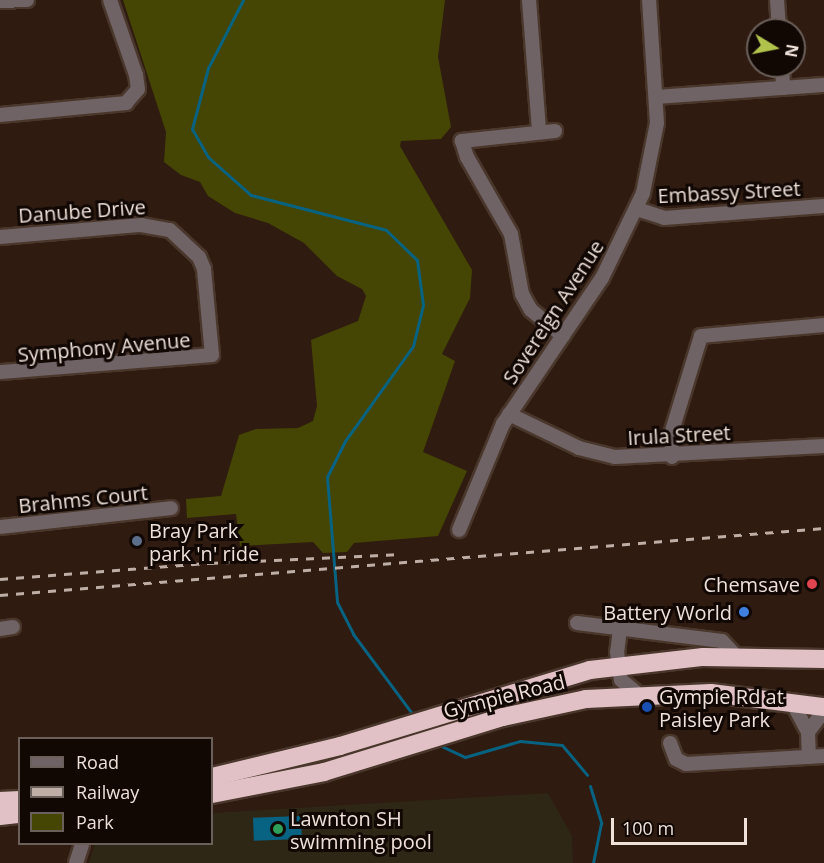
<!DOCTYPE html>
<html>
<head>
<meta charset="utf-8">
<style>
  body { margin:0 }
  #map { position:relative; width:824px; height:863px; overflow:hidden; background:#2f1b10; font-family:"Open Sans",sans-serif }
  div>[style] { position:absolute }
  .education>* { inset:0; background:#2e2716 }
  .green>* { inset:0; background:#454603 }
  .water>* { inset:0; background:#086281; transform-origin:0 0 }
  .stream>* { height:3px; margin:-1.5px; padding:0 1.5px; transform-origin:1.5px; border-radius:1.5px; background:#086281 }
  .roads { filter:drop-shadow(2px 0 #4a372c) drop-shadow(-2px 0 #4a372c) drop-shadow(0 2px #4a372c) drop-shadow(0 -2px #4a372c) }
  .minor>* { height:14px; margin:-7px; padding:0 7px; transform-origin:7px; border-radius:7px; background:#706365 }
  .highway>* { height:18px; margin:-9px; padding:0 9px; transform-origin:9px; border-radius:9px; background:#e1c1c6 }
  .rail>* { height:3px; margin-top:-1.5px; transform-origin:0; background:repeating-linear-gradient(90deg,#beaea6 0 8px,transparent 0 16px) }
  .dots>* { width:16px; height:16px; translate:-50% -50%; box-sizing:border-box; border:3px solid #110804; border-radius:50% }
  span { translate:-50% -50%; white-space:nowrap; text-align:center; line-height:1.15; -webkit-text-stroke:6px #110804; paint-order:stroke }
  .street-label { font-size:20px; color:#efe1d9 }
  .poi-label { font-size:20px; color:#efe1d9 }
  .left { translate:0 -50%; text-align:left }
  .right { translate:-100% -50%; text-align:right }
  .legend { position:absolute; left:18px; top:737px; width:195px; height:108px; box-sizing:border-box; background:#110804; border:2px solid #6a5f59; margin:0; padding:8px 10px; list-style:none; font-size:18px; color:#efe1d9 }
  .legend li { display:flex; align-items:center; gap:12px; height:30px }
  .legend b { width:30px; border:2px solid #6a5f59 }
  .north { position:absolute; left:746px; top:18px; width:60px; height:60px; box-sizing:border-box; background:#110804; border:2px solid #6a5f59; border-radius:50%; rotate:100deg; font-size:16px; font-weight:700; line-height:24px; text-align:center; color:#efe1d9 }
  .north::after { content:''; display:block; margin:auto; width:21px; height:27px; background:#b2c34c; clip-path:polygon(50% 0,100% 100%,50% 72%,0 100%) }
  .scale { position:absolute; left:611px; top:818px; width:136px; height:27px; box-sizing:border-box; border:3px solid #efe1d9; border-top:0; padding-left:8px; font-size:18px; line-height:21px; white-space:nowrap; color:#efe1d9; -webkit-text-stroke:4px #110804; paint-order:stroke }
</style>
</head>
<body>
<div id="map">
  <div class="education">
    <i style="clip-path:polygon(548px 793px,572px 836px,573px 863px,89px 863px,95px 844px,212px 844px,212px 813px)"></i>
  </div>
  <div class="green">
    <i style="clip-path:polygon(123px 0,445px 0,438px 57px,451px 127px,441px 139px,401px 141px,400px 146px,472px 270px,470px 298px,442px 354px,455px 361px,423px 452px,467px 471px,438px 536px,354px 543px,347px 552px,323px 553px,313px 542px,240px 546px,236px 514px,187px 518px,186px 499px,221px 496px,239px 435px,256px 429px,298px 428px,313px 421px,317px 406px,311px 340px,358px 321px,366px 296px,362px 289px,337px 276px,304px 243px,268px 223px,235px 213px,208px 196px,200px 182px,181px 175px,164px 162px,166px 132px)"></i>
  </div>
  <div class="water">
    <i style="left:301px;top:816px;width:23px;height:48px;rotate:88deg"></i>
  </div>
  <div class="stream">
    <i style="left:243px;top:0;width:76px;rotate:117.2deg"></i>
    <i style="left:208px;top:68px;width:63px;rotate:104.7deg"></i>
    <i style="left:192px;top:129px;width:32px;rotate:60deg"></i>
    <i style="left:208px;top:157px;width:57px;rotate:41.5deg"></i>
    <i style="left:251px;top:195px;width:139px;rotate:14.5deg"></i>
    <i style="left:386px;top:230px;width:43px;rotate:44.1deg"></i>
    <i style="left:417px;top:260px;width:45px;rotate:82.4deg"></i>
    <i style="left:423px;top:305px;width:42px;rotate:103.7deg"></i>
    <i style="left:413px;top:346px;width:117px;rotate:125.6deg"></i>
    <i style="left:345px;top:441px;width:40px;rotate:116.6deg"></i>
    <i style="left:327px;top:477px;width:125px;rotate:85.4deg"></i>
    <i style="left:337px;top:602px;width:36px;rotate:63deg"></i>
    <i style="left:353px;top:634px;width:102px;rotate:53.4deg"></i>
    <i style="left:437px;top:744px;width:31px;rotate:25deg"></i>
    <i style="left:465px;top:757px;width:57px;rotate:-16.2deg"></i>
    <i style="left:520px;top:741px;width:42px;rotate:5.4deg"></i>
    <i style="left:562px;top:745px;width:39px;rotate:50deg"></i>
    <i style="left:590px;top:786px;width:39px;rotate:73deg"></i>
    <i style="left:601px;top:823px;width:41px;rotate:101.3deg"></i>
  </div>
  <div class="roads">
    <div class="minor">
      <i style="left:529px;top:0;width:131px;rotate:85.6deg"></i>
      <i style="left:777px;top:0;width:30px;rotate:86deg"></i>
      <i style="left:0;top:1px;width:27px;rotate:-2deg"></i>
      <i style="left:782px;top:66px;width:22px;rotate:87deg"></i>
      <i style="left:656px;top:97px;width:168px;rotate:-4.1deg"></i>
      <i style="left:0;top:115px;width:127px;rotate:-5.4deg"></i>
      <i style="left:126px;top:103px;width:18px;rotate:-49deg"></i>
      <i style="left:138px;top:89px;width:14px;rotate:-98deg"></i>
      <i style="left:136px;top:75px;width:79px;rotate:-109.1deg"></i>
      <i style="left:555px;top:131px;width:94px;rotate:173.9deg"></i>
      <i style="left:462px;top:141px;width:17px;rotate:73deg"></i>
      <i style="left:467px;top:157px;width:89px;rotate:60.3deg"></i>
      <i style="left:511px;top:234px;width:61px;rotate:79.6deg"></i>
      <i style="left:522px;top:294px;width:18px;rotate:61deg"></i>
      <i style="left:531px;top:310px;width:41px;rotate:39.1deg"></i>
      <i style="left:637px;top:209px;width:28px;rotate:18deg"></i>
      <i style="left:664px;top:218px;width:160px;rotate:-4.3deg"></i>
      <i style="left:0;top:237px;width:142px;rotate:-4.9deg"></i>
      <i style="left:141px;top:225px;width:29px;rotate:10deg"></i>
      <i style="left:170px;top:230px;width:40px;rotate:43deg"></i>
      <i style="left:199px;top:257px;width:13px;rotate:67deg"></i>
      <i style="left:204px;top:269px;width:86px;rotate:84.7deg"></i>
      <i style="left:212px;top:355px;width:213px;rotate:175.4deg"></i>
      <i style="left:509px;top:414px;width:78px;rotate:25.9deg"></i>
      <i style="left:579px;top:448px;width:37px;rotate:14deg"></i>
      <i style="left:615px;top:457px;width:209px;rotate:-3deg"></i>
      <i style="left:672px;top:457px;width:23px;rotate:-92deg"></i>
      <i style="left:671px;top:434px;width:102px;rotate:-73deg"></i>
      <i style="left:701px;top:336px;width:123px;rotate:-5.1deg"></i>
      <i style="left:0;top:527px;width:172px;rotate:-6.3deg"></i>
      <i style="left:459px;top:530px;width:115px;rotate:-67.5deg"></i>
      <i style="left:503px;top:424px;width:176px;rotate:-55.9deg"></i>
      <i style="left:602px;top:278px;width:94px;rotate:-64.2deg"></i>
      <i style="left:643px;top:193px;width:71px;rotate:-78.7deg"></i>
      <i style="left:657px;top:123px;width:123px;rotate:-93.7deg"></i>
      <i style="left:577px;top:623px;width:146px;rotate:7.1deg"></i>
      <i style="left:722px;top:641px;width:21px;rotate:47deg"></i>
      <i style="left:0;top:629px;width:13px;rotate:-9deg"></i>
      <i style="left:620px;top:629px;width:23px;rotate:97deg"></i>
      <i style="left:617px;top:652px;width:28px;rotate:82deg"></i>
      <i style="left:621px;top:680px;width:22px;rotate:39deg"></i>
      <i style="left:792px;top:702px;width:34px;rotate:62deg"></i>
      <i style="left:808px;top:732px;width:25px;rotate:88deg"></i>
      <i style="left:808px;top:732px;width:26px;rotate:-53deg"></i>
      <i style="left:670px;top:743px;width:17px;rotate:69deg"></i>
      <i style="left:676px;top:759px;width:11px;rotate:27deg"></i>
      <i style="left:686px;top:764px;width:138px;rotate:-3.3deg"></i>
      <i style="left:76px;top:863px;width:20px;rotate:-72deg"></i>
    </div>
    <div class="highway">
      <i style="left:212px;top:777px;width:132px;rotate:-13.6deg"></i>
      <i style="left:340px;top:746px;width:261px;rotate:-16.9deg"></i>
      <i style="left:590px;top:670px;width:114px;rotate:-6.6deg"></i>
      <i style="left:703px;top:657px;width:121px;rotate:0.9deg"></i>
      <i style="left:212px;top:794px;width:114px;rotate:-11.1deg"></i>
      <i style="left:324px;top:772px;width:187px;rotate:-17.1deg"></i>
      <i style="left:503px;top:717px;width:85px;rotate:-12.2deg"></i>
      <i style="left:586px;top:699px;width:125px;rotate:-2.7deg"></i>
      <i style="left:711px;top:693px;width:114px;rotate:7.1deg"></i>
      <i style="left:0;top:801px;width:20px;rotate:-3deg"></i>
      <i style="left:0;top:816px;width:20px;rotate:-6deg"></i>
    </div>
  </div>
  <div class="rail">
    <i style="left:0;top:579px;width:211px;rotate:-4.4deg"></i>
    <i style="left:210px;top:563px;width:192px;rotate:-2.7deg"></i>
    <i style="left:0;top:595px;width:827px;rotate:-4.65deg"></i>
  </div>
  <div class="dots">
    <i style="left:137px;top:541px;background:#5c6f8a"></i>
    <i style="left:812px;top:584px;background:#e0444e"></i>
    <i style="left:744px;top:612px;background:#3f7fe0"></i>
    <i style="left:647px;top:707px;background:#1a4fb4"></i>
    <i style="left:278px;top:829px;background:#2e9e5b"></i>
  </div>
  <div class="street-label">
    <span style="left:729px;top:192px;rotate:-3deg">Embassy Street</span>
    <span style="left:82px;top:211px;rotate:-4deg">Danube Drive</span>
    <span style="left:553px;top:312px;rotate:-57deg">Sovereign Avenue</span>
    <span style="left:104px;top:347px;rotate:-5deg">Symphony Avenue</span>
    <span style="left:679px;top:435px;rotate:-3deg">Irula Street</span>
    <span style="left:83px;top:499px;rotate:-6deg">Brahms Court</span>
    <span style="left:504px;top:696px;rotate:-14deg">Gympie Road</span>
  </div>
  <div class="poi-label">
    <span class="left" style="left:149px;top:542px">Bray Park<br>park 'n' ride</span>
    <span class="right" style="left:800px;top:584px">Chemsave</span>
    <span class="right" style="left:732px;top:612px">Battery World</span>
    <span class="left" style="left:659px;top:708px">Gympie Rd at<br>Paisley Park</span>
    <span class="left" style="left:290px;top:830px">Lawnton SH<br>swimming pool</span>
  </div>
  <ul class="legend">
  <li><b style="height:8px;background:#706365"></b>Road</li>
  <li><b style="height:8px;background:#beaea6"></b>Railway</li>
  <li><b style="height:16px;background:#454603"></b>Park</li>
  </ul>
  <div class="north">N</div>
  <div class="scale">100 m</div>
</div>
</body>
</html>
